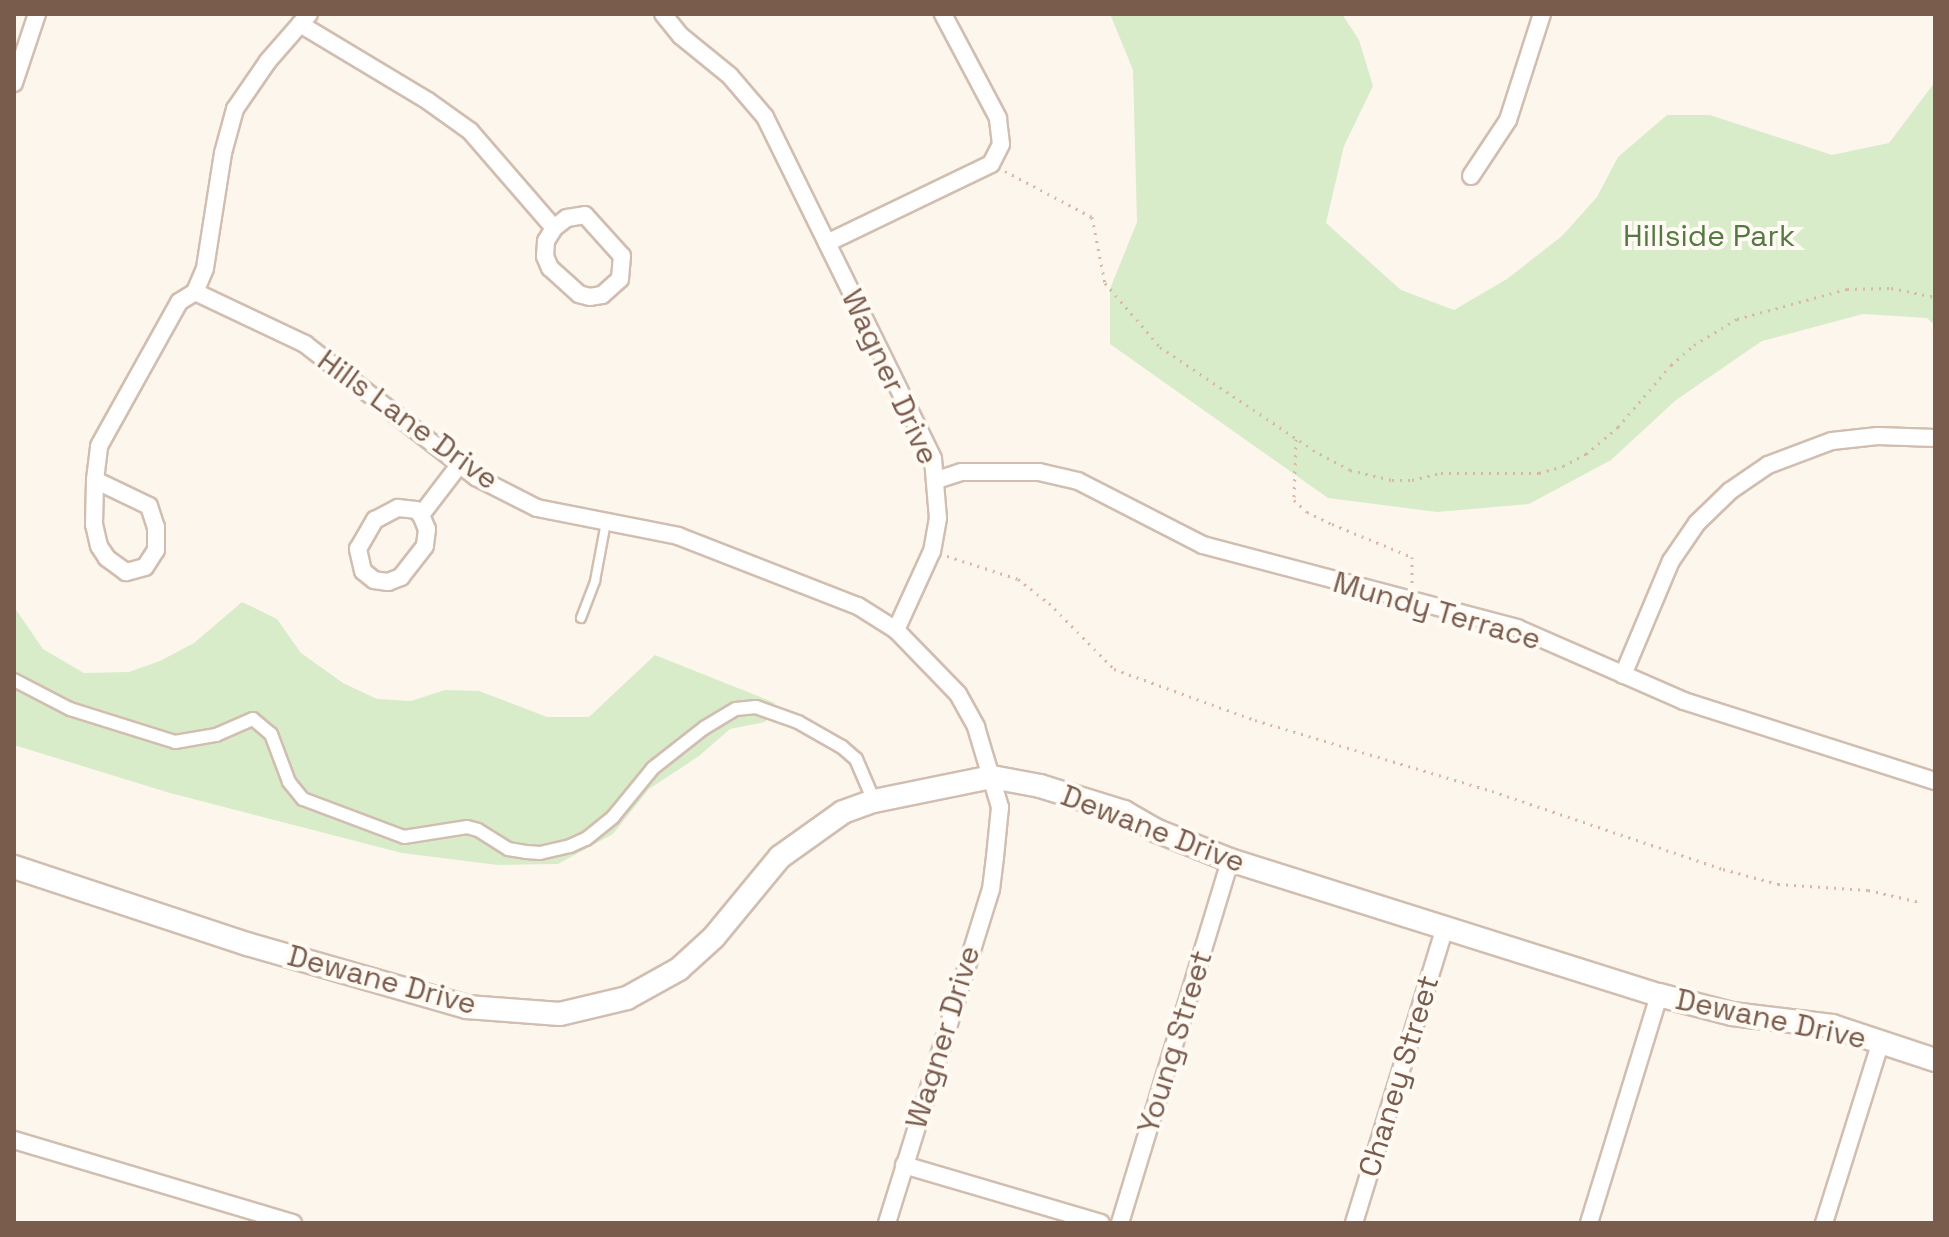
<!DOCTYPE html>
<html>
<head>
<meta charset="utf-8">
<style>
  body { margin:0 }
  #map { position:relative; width:1949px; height:1237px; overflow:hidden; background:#fdf6ec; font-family:"Space Grotesk",sans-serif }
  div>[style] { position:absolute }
  .green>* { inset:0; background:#d8ecc9 }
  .path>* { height:3px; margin-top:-1.5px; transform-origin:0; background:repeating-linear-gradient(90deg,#d9b8a5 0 2px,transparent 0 8px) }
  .roads { filter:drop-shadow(2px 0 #d1beb0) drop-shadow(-2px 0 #d1beb0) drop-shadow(0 2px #d1beb0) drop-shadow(0 -2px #d1beb0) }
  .service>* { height:8px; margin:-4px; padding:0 4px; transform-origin:4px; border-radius:4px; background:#fff }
  .pedestrian>* { height:12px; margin:-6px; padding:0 6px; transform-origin:6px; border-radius:6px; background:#fff }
  .minor>* { height:16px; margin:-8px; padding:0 8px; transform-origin:8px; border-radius:8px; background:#fff }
  .tertiary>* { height:22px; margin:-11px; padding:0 11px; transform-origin:11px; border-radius:11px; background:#fff }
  span { translate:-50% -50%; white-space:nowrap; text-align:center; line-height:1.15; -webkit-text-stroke:8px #fffaf3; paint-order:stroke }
  .park-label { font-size:30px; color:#537a41 }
  .street-label { font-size:30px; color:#7a5c4d }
  .frame { position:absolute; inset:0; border:16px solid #7a5c4d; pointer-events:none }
</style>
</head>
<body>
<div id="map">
  <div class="green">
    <i style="clip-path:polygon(1110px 14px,1342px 14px,1359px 40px,1373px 86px,1344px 146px,1326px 223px,1401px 290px,1454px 310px,1507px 279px,1562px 236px,1597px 197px,1618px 157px,1667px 115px,1710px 115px,1832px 155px,1889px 143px,1935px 82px,1935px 325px,1927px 318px,1863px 314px,1762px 341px,1676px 400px,1611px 460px,1529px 504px,1437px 512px,1328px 498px,1110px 344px,1110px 289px,1137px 222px,1133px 70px)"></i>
    <i style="clip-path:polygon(242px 602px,277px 619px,301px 653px,343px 683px,377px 699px,411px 701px,445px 690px,479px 691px,547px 717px,589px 717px,655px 655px,775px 703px,765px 722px,730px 729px,699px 756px,649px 789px,613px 834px,558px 864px,498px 865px,402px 853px,170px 793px,14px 745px,14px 607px,43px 649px,84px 673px,129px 672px,160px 661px,194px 643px)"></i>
  </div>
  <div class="path">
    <i style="left:1005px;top:171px;width:98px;rotate:27.9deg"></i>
    <i style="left:1092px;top:217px;width:67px;rotate:78.9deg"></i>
    <i style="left:1105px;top:283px;width:84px;rotate:49.3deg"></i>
    <i style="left:1160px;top:347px;width:184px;rotate:33.9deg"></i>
    <i style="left:1313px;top:450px;width:42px;rotate:28.4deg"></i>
    <i style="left:1350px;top:470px;width:43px;rotate:13.4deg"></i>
    <i style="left:1392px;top:480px;width:20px"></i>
    <i style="left:1412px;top:480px;width:30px;rotate:-14deg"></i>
    <i style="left:1441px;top:473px;width:98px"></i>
    <i style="left:1539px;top:473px;width:25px;rotate:-16deg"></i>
    <i style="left:1563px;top:466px;width:26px;rotate:-28deg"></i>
    <i style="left:1586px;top:454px;width:42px;rotate:-40.2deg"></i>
    <i style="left:1618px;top:427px;width:82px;rotate:-49.5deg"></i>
    <i style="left:1671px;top:365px;width:30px;rotate:-41deg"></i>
    <i style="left:1694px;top:345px;width:50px;rotate:-31.2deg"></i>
    <i style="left:1737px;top:319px;width:114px;rotate:-15.3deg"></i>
    <i style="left:1847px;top:289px;width:44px;rotate:-1.3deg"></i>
    <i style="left:1891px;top:288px;width:45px;rotate:11.6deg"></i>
    <i style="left:1296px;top:439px;width:61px;rotate:91.9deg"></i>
    <i style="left:1294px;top:500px;width:18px;rotate:43deg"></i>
    <i style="left:1307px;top:512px;width:28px;rotate:26deg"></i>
    <i style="left:1332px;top:524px;width:87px;rotate:22.4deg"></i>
    <i style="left:1412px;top:557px;width:28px;rotate:90deg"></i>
    <i style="left:947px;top:556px;width:75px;rotate:17.9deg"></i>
    <i style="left:1018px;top:579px;width:39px;rotate:38deg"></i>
    <i style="left:1049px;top:603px;width:93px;rotate:45.4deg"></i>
    <i style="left:1114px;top:669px;width:150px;rotate:19.9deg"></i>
    <i style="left:1255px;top:720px;width:247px;rotate:16.7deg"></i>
    <i style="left:1492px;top:791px;width:244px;rotate:18.7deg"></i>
    <i style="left:1723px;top:869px;width:57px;rotate:15.3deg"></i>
    <i style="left:1778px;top:884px;width:90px;rotate:3.8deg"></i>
    <i style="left:1868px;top:890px;width:53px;rotate:13deg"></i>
  </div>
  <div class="roads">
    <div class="service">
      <i style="left:581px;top:618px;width:40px;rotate:-69deg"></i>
      <i style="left:595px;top:581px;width:60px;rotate:-79.4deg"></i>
    </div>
    <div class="pedestrian">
      <i style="left:14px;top:680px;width:63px;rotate:27.4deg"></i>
      <i style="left:70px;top:709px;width:110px;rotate:17.4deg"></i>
      <i style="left:175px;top:742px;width:42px;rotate:-9.7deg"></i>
      <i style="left:216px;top:735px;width:40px;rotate:-23.4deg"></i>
      <i style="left:253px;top:719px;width:23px;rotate:40deg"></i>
      <i style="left:271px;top:734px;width:51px;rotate:69.4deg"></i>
      <i style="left:289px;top:782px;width:22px;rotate:51deg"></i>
      <i style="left:303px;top:799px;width:108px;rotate:20.6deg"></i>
      <i style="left:404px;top:837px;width:64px;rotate:-9deg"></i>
      <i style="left:467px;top:827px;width:11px;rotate:15deg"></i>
      <i style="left:478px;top:830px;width:36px;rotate:32deg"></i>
      <i style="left:508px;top:849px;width:18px;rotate:9deg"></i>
      <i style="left:526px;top:852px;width:14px;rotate:4deg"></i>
      <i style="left:540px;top:853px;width:31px;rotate:-13deg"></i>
      <i style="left:570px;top:846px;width:17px;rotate:-24deg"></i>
      <i style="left:586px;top:839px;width:35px;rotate:-39deg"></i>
      <i style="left:613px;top:817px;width:63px;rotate:-50.8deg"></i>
      <i style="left:653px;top:768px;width:65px;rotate:-38.1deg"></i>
      <i style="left:704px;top:728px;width:37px;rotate:-31deg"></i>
      <i style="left:736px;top:709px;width:20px;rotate:-6deg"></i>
      <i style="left:756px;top:707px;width:45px;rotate:19.7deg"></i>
      <i style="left:798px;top:722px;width:51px;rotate:29.6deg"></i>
      <i style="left:842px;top:747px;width:18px;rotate:41deg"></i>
      <i style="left:856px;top:759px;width:46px;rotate:66.8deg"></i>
    </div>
    <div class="minor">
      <i style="left:663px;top:14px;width:28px;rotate:51deg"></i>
      <i style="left:681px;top:36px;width:63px;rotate:39.2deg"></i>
      <i style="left:730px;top:76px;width:54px;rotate:49.5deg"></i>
      <i style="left:765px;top:117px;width:381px;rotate:63.8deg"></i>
      <i style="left:933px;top:459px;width:59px;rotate:85.2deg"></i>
      <i style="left:938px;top:518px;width:34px;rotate:100deg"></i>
      <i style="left:932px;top:551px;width:87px;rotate:114.5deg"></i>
      <i style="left:300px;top:24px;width:149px;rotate:31deg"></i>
      <i style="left:428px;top:101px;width:52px;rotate:35.5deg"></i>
      <i style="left:470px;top:131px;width:128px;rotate:49.1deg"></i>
      <i style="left:14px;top:83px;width:73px;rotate:-71.6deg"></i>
      <i style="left:1471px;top:176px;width:67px;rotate:-56.5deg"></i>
      <i style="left:1508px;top:120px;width:111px;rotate:-72.2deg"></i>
      <i style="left:585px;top:215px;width:55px;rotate:47.9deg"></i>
      <i style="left:622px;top:256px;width:23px;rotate:95deg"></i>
      <i style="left:620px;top:279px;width:24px;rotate:138deg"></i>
      <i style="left:602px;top:295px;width:12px;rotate:171deg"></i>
      <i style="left:590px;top:297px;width:11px;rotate:-165deg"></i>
      <i style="left:579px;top:294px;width:39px;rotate:-138deg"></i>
      <i style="left:550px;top:268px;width:13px;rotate:-113deg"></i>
      <i style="left:545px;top:256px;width:15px;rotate:-86deg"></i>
      <i style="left:546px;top:241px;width:15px;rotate:-58deg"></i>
      <i style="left:554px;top:228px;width:16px;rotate:-38deg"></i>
      <i style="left:567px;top:218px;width:18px;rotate:-9deg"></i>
      <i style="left:827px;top:243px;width:182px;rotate:-25.7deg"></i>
      <i style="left:991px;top:164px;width:22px;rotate:-63deg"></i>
      <i style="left:1001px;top:144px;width:26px;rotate:-97deg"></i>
      <i style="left:998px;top:118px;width:118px;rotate:-117.9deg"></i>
      <i style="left:195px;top:292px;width:122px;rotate:25.3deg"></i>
      <i style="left:305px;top:344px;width:217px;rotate:37.9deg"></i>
      <i style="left:476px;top:477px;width:68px;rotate:26.9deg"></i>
      <i style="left:537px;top:508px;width:144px;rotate:11.2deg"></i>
      <i style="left:678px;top:536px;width:193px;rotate:21.3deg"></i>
      <i style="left:858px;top:606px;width:45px;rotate:32.3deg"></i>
      <i style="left:896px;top:630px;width:89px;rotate:45.9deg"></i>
      <i style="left:958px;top:694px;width:38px;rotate:61deg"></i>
      <i style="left:976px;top:727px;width:84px;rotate:73.3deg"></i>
      <i style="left:1000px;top:807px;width:50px;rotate:95.7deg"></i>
      <i style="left:995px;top:857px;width:32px;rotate:97deg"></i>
      <i style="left:991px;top:889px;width:350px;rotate:107.3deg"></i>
      <i style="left:95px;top:480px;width:60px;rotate:25.7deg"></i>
      <i style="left:149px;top:506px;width:22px;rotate:72deg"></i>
      <i style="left:156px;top:527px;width:23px;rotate:90deg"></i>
      <i style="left:156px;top:550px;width:20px;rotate:123deg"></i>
      <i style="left:145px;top:567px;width:20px;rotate:165deg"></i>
      <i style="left:126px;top:572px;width:24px;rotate:-144deg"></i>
      <i style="left:107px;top:558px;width:14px;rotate:-124deg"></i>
      <i style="left:99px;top:546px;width:22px;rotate:-103deg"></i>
      <i style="left:94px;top:525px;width:45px;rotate:-88.7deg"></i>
      <i style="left:95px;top:480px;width:34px;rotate:-83deg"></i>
      <i style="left:99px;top:446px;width:165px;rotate:-60.9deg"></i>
      <i style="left:179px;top:302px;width:19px;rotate:-32deg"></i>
      <i style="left:195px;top:292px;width:26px;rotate:-67deg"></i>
      <i style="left:205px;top:268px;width:116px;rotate:-81.1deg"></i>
      <i style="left:223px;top:153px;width:46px;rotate:-74.7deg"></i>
      <i style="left:235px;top:109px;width:58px;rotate:-55.5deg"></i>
      <i style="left:268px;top:61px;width:62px;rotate:-48.9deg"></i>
      <i style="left:937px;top:480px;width:26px;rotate:-18deg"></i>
      <i style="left:962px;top:472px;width:77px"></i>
      <i style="left:1039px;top:472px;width:40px;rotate:13deg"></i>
      <i style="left:1078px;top:481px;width:140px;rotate:27.1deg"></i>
      <i style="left:1203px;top:545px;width:325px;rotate:14.8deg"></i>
      <i style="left:1517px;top:628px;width:182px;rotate:23.6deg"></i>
      <i style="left:1684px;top:701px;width:263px;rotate:17.7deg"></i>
      <i style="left:398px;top:508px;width:18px;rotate:6deg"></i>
      <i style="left:416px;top:510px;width:7px;rotate:45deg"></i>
      <i style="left:421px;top:515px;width:15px;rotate:67deg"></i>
      <i style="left:427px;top:529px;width:17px;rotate:97deg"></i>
      <i style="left:425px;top:546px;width:39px;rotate:128deg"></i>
      <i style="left:401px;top:577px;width:14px;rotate:159deg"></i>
      <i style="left:388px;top:582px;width:14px;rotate:-172deg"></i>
      <i style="left:374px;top:580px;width:14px;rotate:-141deg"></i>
      <i style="left:363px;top:571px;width:23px;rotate:-103deg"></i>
      <i style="left:358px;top:549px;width:34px;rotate:-60deg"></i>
      <i style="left:375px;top:520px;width:26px;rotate:-28deg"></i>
      <i style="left:421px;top:515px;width:64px;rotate:-52.6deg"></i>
      <i style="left:1623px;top:675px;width:124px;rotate:-67.2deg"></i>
      <i style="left:1671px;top:561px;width:46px;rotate:-55.6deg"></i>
      <i style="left:1697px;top:523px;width:46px;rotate:-44.1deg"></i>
      <i style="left:1730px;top:491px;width:46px;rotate:-34.4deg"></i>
      <i style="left:1768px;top:465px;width:68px;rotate:-20.6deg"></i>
      <i style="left:1832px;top:441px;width:46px;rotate:-6.2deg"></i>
      <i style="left:1878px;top:436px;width:57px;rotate:2deg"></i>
      <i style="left:14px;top:1140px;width:291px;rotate:16.6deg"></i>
      <i style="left:904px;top:1165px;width:205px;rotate:16.4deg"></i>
      <i style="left:1120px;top:1223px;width:379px;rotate:-73.1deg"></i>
      <i style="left:1354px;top:1223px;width:307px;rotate:-72.9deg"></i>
      <i style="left:1589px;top:1223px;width:239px;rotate:-72.9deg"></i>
      <i style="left:1824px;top:1223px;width:191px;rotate:-72.6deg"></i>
    </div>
    <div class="tertiary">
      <i style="left:14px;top:867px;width:245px;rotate:18.3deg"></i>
      <i style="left:247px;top:944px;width:229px;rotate:16deg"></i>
      <i style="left:467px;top:1007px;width:93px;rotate:4.3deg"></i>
      <i style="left:560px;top:1014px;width:69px;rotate:-13.4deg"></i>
      <i style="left:627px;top:998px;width:60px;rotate:-29.1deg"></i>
      <i style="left:679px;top:969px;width:47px;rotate:-42.4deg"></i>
      <i style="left:714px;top:937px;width:104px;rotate:-50.5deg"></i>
      <i style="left:780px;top:857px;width:77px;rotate:-35.5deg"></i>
      <i style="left:843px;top:812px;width:33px;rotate:-20deg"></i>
      <i style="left:874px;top:801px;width:120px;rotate:-11.5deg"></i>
      <i style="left:992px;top:777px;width:49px;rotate:10.6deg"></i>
      <i style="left:1040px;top:786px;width:88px;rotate:17.2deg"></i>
      <i style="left:1124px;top:812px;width:36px;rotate:30deg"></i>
      <i style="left:1155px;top:830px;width:81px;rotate:21.8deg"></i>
      <i style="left:1230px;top:860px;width:450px;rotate:17.5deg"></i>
      <i style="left:1659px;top:995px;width:75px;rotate:14.6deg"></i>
      <i style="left:1732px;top:1014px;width:101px;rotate:6.8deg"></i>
      <i style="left:1832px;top:1026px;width:108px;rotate:18.3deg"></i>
    </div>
  </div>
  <div class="park-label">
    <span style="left:1709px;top:236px">Hillside Park</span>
  </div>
  <div class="street-label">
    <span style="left:890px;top:377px;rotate:65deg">Wagner Drive</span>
    <span style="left:408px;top:420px;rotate:36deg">Hills Lane Drive</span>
    <span style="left:1437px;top:611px;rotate:16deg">Mundy Terrace</span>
    <span style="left:1153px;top:829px;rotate:21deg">Dewane Drive</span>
    <span style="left:382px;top:980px;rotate:15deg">Dewane Drive</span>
    <span style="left:1771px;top:1019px;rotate:12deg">Dewane Drive</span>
    <span style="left:943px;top:1037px;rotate:-73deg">Wagner Drive</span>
    <span style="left:1175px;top:1042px;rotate:-73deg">Young Street</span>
    <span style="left:1399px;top:1076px;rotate:-73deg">Chaney Street</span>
  </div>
  <div class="frame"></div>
</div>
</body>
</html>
